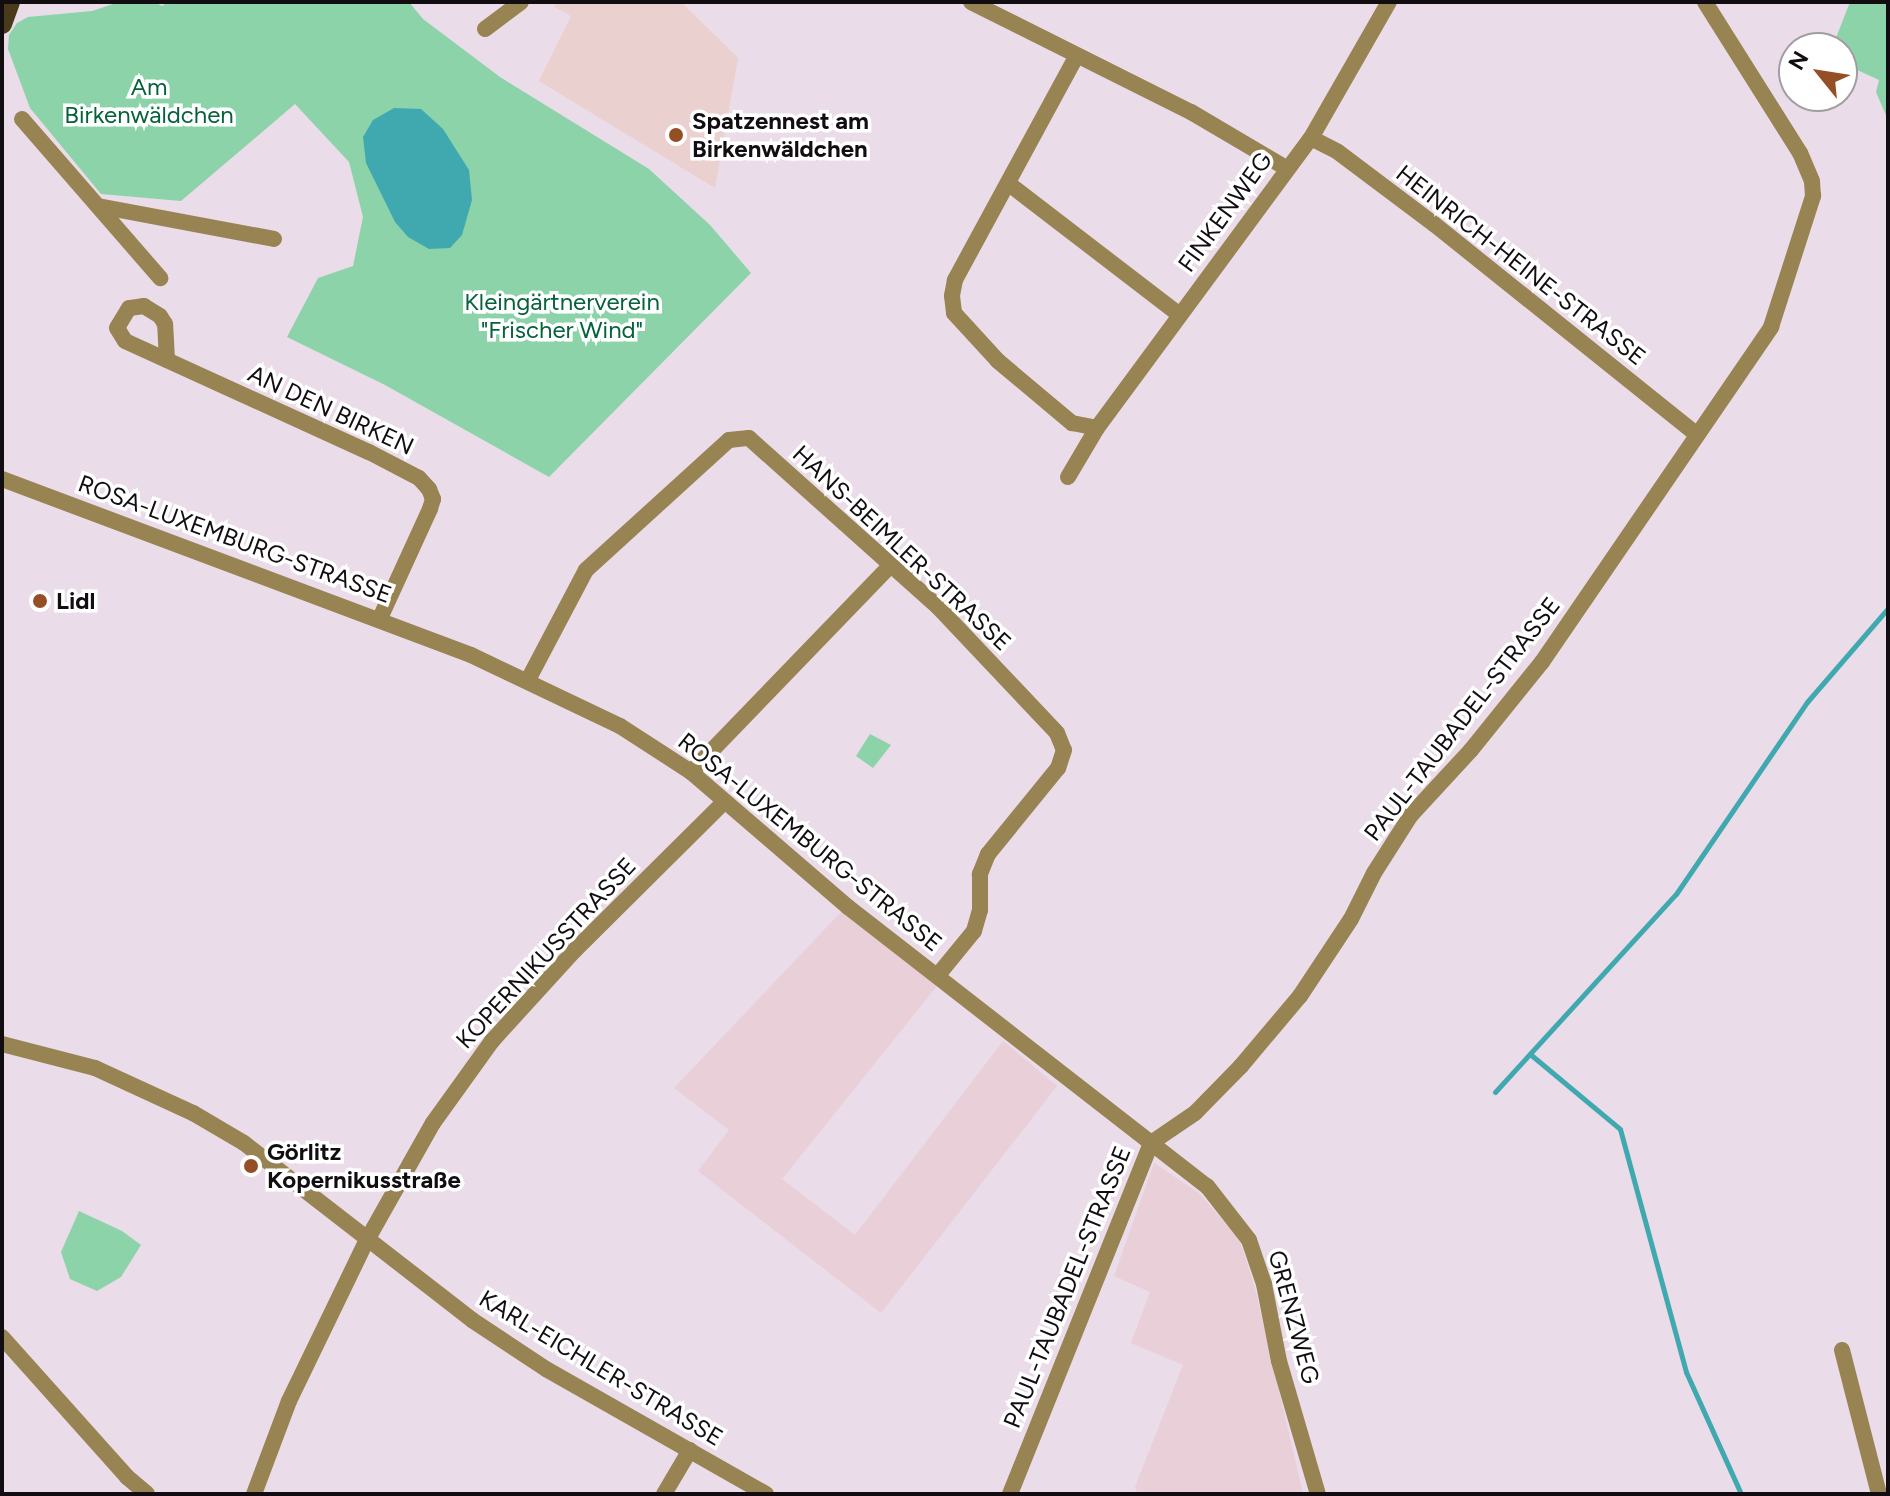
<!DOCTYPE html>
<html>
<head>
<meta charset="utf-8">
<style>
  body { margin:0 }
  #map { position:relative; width:1890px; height:1496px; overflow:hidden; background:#eadce8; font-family:Figtree,sans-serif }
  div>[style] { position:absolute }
  .industrial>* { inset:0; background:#e8cfd8 }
  .education>* { inset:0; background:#ead0ce }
  .green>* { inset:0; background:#8dd3aa }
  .water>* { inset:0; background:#40a9af }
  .stream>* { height:5px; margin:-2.5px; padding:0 2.5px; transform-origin:2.5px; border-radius:2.5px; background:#40a9af }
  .street>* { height:16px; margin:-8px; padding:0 8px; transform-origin:8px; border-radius:8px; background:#988353 }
  .primary>* { height:20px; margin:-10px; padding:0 10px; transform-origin:10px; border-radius:10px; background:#493b1a }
  .dots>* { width:22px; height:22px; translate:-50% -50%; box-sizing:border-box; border:4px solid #fff; border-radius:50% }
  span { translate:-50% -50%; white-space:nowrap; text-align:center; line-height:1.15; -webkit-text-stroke:7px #fff; paint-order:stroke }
  .park-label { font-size:24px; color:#06623b }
  .poi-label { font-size:24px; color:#110d11; font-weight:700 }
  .left { translate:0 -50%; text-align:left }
  .street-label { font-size:24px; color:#110d11 }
  .frame { position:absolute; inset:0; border:4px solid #110d11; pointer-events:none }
  .north { position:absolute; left:1778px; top:32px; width:80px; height:80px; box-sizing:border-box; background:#fff; border:2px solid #a09ea0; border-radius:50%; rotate:300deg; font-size:22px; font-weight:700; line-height:32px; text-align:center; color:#110d11 }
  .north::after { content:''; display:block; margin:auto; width:28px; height:36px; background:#954f27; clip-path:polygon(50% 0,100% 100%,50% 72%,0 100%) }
</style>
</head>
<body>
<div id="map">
  <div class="industrial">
    <i style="clip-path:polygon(842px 911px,937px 986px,782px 1179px,855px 1235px,1003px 1041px,1057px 1086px,881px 1313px,698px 1171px,729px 1130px,674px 1088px)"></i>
    <i style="clip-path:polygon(1154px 1163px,1199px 1193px,1239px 1239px,1254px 1284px,1303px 1494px,1138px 1494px,1135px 1487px,1183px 1365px,1131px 1343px,1150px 1292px,1114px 1276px)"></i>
  </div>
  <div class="education">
    <i style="clip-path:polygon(557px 2px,681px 2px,738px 58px,715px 188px,539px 81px,571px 16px,554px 7px)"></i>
  </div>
  <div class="green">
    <i style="clip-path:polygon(119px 2px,154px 2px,162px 6px,168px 2px,409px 2px,423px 19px,500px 77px,649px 169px,710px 225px,751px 273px,549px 477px,385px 385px,287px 337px,318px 278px,353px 266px,363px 217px,349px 162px,295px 104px,181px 201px,101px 194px,30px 108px,8px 49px,9px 35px,17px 23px,28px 17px,92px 11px)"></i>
    <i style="clip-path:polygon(1850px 2px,1888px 2px,1888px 120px,1876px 92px,1879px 80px,1842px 63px,1842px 48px,1832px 48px)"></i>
    <i style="clip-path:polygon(870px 734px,891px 745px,873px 768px,856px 756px)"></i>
    <i style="clip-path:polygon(79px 1211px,122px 1231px,141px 1245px,121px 1277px,97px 1291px,70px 1279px,61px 1252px)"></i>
  </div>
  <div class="water">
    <i style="clip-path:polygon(394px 108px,421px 109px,443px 129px,469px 170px,472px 200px,462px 235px,450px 248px,429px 249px,408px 237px,395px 222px,366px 163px,363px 137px,373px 120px)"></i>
  </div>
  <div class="stream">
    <i style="left:1530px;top:1054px;width:117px;rotate:39.8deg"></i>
    <i style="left:1620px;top:1129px;width:252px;rotate:74.8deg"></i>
    <i style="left:1686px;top:1372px;width:134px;rotate:65.7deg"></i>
    <i style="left:1495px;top:1092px;width:268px;rotate:-47.6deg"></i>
    <i style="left:1676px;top:894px;width:232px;rotate:-55.7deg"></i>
    <i style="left:1807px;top:702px;width:124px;rotate:-49.2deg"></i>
  </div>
  <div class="street">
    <i style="left:971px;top:2px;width:246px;rotate:26.6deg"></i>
    <i style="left:1191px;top:112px;width:110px;rotate:30.5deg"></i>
    <i style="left:485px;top:29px;width:45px;rotate:-36.9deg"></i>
    <i style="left:1076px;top:57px;width:254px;rotate:118.5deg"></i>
    <i style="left:955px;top:280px;width:16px;rotate:101deg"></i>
    <i style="left:952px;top:296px;width:17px;rotate:83deg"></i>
    <i style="left:954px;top:313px;width:65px;rotate:47.5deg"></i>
    <i style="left:998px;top:361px;width:97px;rotate:40deg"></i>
    <i style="left:1072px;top:423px;width:25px;rotate:11deg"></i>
    <i style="left:22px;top:119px;width:211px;rotate:49deg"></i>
    <i style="left:1311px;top:138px;width:30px;rotate:27deg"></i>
    <i style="left:1338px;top:152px;width:120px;rotate:36.9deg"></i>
    <i style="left:1434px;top:224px;width:337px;rotate:38.7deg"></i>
    <i style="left:1009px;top:184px;width:215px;rotate:37.5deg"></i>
    <i style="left:98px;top:206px;width:179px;rotate:10.6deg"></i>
    <i style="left:167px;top:360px;width:36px;rotate:-93deg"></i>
    <i style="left:165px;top:324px;width:9px;rotate:-122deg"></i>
    <i style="left:160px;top:316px;width:19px;rotate:-148deg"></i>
    <i style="left:144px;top:306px;width:15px;rotate:172deg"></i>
    <i style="left:129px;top:308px;width:23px;rotate:121deg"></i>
    <i style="left:117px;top:328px;width:15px;rotate:58deg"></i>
    <i style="left:125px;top:341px;width:268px;rotate:24.5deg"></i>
    <i style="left:369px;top:452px;width:56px;rotate:27.5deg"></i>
    <i style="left:419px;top:478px;width:15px;rotate:48deg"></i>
    <i style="left:429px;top:489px;width:11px;rotate:68deg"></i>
    <i style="left:433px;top:499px;width:10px;rotate:107deg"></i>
    <i style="left:430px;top:509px;width:120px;rotate:114.6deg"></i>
    <i style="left:1068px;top:477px;width:57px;rotate:-59.4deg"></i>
    <i style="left:1097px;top:428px;width:360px;rotate:-53.6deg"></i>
    <i style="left:1311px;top:138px;width:157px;rotate:-60.2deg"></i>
    <i style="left:2px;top:479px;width:501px;rotate:20.57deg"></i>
    <i style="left:471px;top:655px;width:165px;rotate:25.5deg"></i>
    <i style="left:620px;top:726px;width:85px;rotate:32.9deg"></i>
    <i style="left:691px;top:772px;width:207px;rotate:40.7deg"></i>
    <i style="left:848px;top:907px;width:455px;rotate:37.9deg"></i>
    <i style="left:1207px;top:1186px;width:68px;rotate:52.1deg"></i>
    <i style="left:1249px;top:1240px;width:46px;rotate:71.2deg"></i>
    <i style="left:1264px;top:1284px;width:78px;rotate:79deg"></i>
    <i style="left:1279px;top:1361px;width:139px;rotate:73.7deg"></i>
    <i style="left:528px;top:680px;width:124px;rotate:-62.2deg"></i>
    <i style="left:586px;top:570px;width:193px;rotate:-42.3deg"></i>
    <i style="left:729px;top:440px;width:20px;rotate:-6deg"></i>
    <i style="left:749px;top:438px;width:254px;rotate:41.8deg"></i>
    <i style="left:938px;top:607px;width:173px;rotate:46.6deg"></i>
    <i style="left:1057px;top:733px;width:18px;rotate:68deg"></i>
    <i style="left:1064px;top:750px;width:19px;rotate:108deg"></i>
    <i style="left:1058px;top:768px;width:111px;rotate:129.1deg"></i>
    <i style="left:988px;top:854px;width:22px;rotate:112deg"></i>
    <i style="left:980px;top:874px;width:36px;rotate:90deg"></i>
    <i style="left:980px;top:910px;width:22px;rotate:106deg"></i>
    <i style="left:974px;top:931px;width:57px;rotate:129.3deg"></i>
    <i style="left:691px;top:772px;width:286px;rotate:-46deg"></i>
    <i style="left:2px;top:1044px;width:96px;rotate:14.5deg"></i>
    <i style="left:95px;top:1068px;width:108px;rotate:24.7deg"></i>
    <i style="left:193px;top:1113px;width:59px;rotate:30.5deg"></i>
    <i style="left:244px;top:1143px;width:289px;rotate:37.8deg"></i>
    <i style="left:472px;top:1320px;width:89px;rotate:33.5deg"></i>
    <i style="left:546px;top:1369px;width:253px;rotate:29.6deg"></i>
    <i style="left:2px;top:1337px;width:188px;rotate:48.2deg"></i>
    <i style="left:127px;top:1477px;width:26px;rotate:40deg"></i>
    <i style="left:1842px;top:1350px;width:149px;rotate:75.6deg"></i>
    <i style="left:254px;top:1494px;width:99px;rotate:-69.4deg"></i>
    <i style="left:289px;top:1401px;width:179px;rotate:-64.2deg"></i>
    <i style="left:367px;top:1240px;width:134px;rotate:-60.6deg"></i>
    <i style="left:433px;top:1123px;width:101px;rotate:-54.3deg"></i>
    <i style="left:492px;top:1041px;width:122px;rotate:-47.7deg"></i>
    <i style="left:574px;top:951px;width:211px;rotate:-44.8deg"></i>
    <i style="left:664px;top:1494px;width:51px;rotate:-59.4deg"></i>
    <i style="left:1010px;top:1494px;width:378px;rotate:-68.1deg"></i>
    <i style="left:1151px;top:1143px;width:53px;rotate:-34.3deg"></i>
    <i style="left:1195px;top:1113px;width:66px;rotate:-45.6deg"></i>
    <i style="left:1241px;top:1066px;width:92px;rotate:-49.9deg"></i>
    <i style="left:1300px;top:996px;width:92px;rotate:-56.5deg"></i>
    <i style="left:1351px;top:919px;width:51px;rotate:-63.4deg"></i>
    <i style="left:1374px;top:873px;width:69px;rotate:-57.5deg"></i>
    <i style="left:1411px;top:815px;width:88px;rotate:-47.3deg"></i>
    <i style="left:1471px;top:750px;width:113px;rotate:-51.1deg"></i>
    <i style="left:1542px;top:662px;width:406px;rotate:-55.6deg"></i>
    <i style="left:1771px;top:327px;width:138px;rotate:-72.2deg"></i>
    <i style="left:1813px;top:196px;width:15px;rotate:-94deg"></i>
    <i style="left:1812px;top:181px;width:30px;rotate:-113deg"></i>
    <i style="left:1800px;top:153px;width:178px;rotate:-122.2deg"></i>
  </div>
  <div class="primary">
    <i style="left:2px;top:24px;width:23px;rotate:-70deg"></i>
  </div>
  <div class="dots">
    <i style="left:676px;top:135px;background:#954f27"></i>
    <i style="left:40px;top:601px;background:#954f27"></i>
    <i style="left:251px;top:1166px;background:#954f27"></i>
  </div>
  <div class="park-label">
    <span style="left:149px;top:101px">Am<br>Birkenwäldchen</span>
    <span style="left:562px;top:316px">Kleingärtnerverein<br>"Frischer Wind"</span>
  </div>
  <div class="poi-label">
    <span class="left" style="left:692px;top:135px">Spatzennest am<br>Birkenwäldchen</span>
    <span class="left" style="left:56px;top:601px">Lidl</span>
    <span class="left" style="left:267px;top:1166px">Görlitz<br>Kopernikusstraße</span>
  </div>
  <div class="street-label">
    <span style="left:1225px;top:212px;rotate:-54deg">FINKENWEG</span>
    <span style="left:1521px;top:265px;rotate:38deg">HEINRICH-HEINE-STRASSE</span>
    <span style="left:331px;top:410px;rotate:25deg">AN DEN BIRKEN</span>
    <span style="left:235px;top:539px;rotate:20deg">ROSA-LUXEMBURG-STRASSE</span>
    <span style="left:902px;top:548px;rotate:43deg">HANS-BEIMLER-STRASSE</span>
    <span style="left:1462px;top:719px;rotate:-52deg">PAUL-TAUBADEL-STRASSE</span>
    <span style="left:810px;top:842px;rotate:39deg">ROSA-LUXEMBURG-STRASSE</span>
    <span style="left:546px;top:953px;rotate:-47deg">KOPERNIKUSSTRASSE</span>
    <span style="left:1067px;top:1287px;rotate:-68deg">PAUL-TAUBADEL-STRASSE</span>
    <span style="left:1294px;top:1317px;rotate:75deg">GRENZWEG</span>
    <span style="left:601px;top:1368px;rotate:31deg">KARL-EICHLER-STRASSE</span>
  </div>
  <div class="frame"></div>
  <div class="north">N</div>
</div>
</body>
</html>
